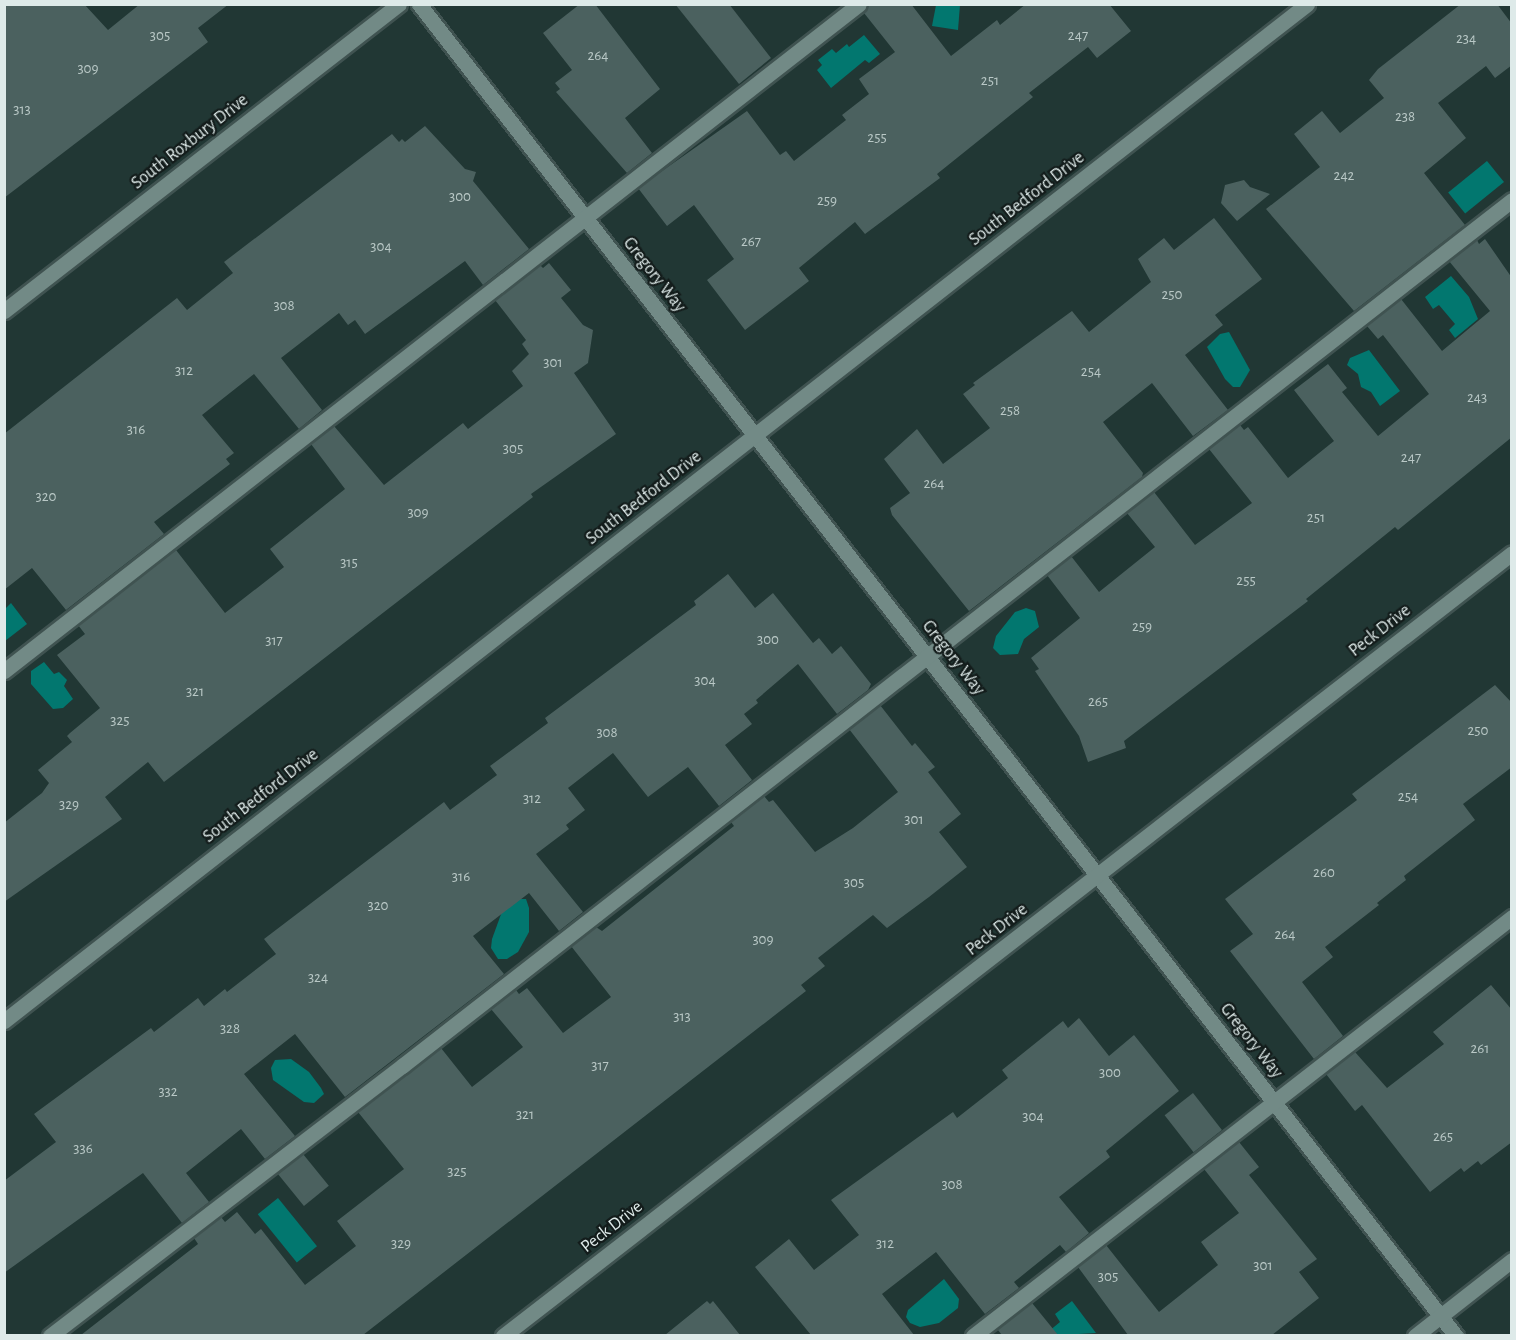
<!DOCTYPE html>
<html>
<head>
<meta charset="utf-8">
<style>
  body { margin:0 }
  #map { position:relative; width:1516px; height:1340px; overflow:hidden; background:#213734; font-family:"Alegreya Sans",sans-serif }
  div>[style] { position:absolute }
  .water>* { inset:0; background:#02776f; transform-origin:0 0 }
  .building>* { inset:0; background:#4b615f; transform-origin:0 0 }
  .roads { filter:drop-shadow(2px 0 #405351) drop-shadow(-2px 0 #405351) drop-shadow(0 2px #405351) drop-shadow(0 -2px #405351) }
  .minor>* { height:15px; margin:-7.5px; padding:0 7.5px; transform-origin:7.5px; border-radius:7.5px; background:#728a86 }
  span { translate:-50% -50%; white-space:nowrap; text-align:center; line-height:1.15; -webkit-text-stroke:4.5px #131c1b; paint-order:stroke }
  .number-label { font-size:15px; color:#b9c8c6 }
  .number-label span { -webkit-text-stroke-width:0 }
  .street-label { font-size:18px; color:#deeae9 }
  .frame { position:absolute; inset:0; border:6px solid #deeae9; pointer-events:none }
</style>
</head>
<body>
<div id="map">
  <div class="water">
    <i style="clip-path:polygon(936px 5px,960px 5px,958px 30px,932px 26px)"></i>
    <i style="clip-path:polygon(864px 35px,880px 54px,869px 63px,865px 60px,831px 88px,817px 70px,822px 65px,818px 60px,832px 49px,836px 53px,847px 44px,849px 47px)"></i>
    <i style="left:1487px;top:161px;width:27px;height:50px;rotate:51deg"></i>
    <i style="clip-path:polygon(1451px 276px,1469px 297px,1478px 319px,1455px 338px,1449px 330px,1455px 324px,1439px 305px,1433px 309px,1425px 297px)"></i>
    <i style="clip-path:polygon(1229px 332px,1250px 370px,1240px 387px,1233px 387px,1225px 379px,1207px 347px,1220px 334px)"></i>
    <i style="clip-path:polygon(1369px 350px,1400px 391px,1380px 406px,1371px 392px,1361px 387px,1358px 374px,1347px 365px,1350px 358px)"></i>
    <i style="clip-path:polygon(11px 603px,27px 624px,5px 641px,5px 609px)"></i>
    <i style="clip-path:polygon(1026px 608px,1035px 611px,1039px 627px,1024px 639px,1018px 654px,1000px 655px,993px 648px,996px 636px,1015px 612px)"></i>
    <i style="clip-path:polygon(44px 662px,54px 674px,59px 672px,67px 680px,64px 686px,73px 699px,63px 708px,53px 709px,31px 684px,31px 671px)"></i>
    <i style="clip-path:polygon(519px 899px,526px 899px,529px 908px,529px 932px,518px 952px,507px 959px,498px 959px,491px 948px,492px 939px,504px 906px)"></i>
    <i style="clip-path:polygon(291px 1059px,309px 1072px,321px 1088px,324px 1094px,314px 1103px,304px 1102px,273px 1080px,271px 1068px,275px 1060px)"></i>
    <i style="left:278px;top:1198px;width:62px;height:26px;rotate:51deg"></i>
    <i style="clip-path:polygon(944px 1279px,959px 1299px,958px 1308px,939px 1323px,920px 1327px,910px 1323px,906px 1317px,908px 1310px)"></i>
    <i style="clip-path:polygon(1072px 1301px,1096px 1333px,1043px 1336px,1060px 1322px,1055px 1314px)"></i>
  </div>
  <div class="building">
    <i style="clip-path:polygon(4px 4px,84px 4px,108px 30px,140px 4px,229px 4px,198px 28px,208px 42px,4px 198px)"></i>
    <i style="clip-path:polygon(580px 4px,595px 4px,660px 89px,625px 118px,652px 153px,627px 173px,556px 92px,560px 89px,555px 83px,572px 70px,543px 33px)"></i>
    <i style="clip-path:polygon(675px 4px,729px 4px,771px 58px,739px 84px)"></i>
    <i style="clip-path:polygon(868px 4px,911px 4px,951px 56px,997px 20px,1000px 25px,1026px 4px,1109px 4px,1131px 31px,1097px 58px,1088px 47px,1029px 93px,1033px 97px,937px 174px,940px 178px,865px 234px,855px 222px,799px 268px,809px 281px,745px 330px,707px 280px,734px 259px,694px 205px,667px 226px,638px 188px,747px 111px,780px 155px,786px 151px,794px 161px,846px 120px,842px 115px,869px 94px,859px 79px,895px 52px,864px 13px)"></i>
    <i style="clip-path:polygon(1461px 4px,1497px 4px,1512px 24px,1512px 65px,1495px 78px,1486px 66px,1438px 103px,1466px 138px,1424px 173px,1465px 225px,1354px 311px,1266px 209px,1320px 167px,1294px 134px,1322px 111px,1340px 133px,1384px 98px,1369px 80px,1378px 69px)"></i>
    <i style="clip-path:polygon(425px 126px,465px 169px,476px 172px,473px 181px,529px 249px,483px 285px,465px 261px,365px 334px,355px 320px,348px 325px,339px 313px,281px 358px,322px 410px,299px 429px,254px 374px,202px 415px,234px 453px,226px 459px,230px 464px,154px 522px,164px 534px,66px 610px,32px 568px,4px 590px,4px 434px,177px 298px,187px 310px,233px 273px,224px 262px,392px 134px,399px 142px,402px 139px,405px 142px)"></i>
    <i style="clip-path:polygon(1244px 180px,1250px 187px,1270px 194px,1237px 221px,1221px 203px,1225px 185px)"></i>
    <i style="clip-path:polygon(1214px 218px,1262px 279px,1215px 315px,1223px 325px,1185px 355px,1228px 410px,1193px 436px,1152px 383px,1103px 422px,1143px 473px,1142px 477px,969px 611px,892px 515px,890px 508px,910px 493px,884px 459px,917px 429px,943px 464px,990px 428px,963px 394px,975px 385px,973px 383px,1072px 311px,1089px 332px,1151px 282px,1138px 259px,1164px 238px,1174px 250px)"></i>
    <i style="clip-path:polygon(1485px 239px,1512px 278px,1512px 437px,1398px 530px,1395px 527px,1306px 599px,1308px 601px,1124px 741px,1126px 748px,1088px 762px,1079px 736px,1035px 671px,1039px 669px,1031px 658px,1080px 618px,1047px 575px,1071px 556px,1099px 592px,1155px 547px,1127px 513px,1154px 492px,1195px 545px,1252px 503px,1209px 449px,1240px 425px,1244px 430px,1248px 427px,1288px 478px,1334px 441px,1294px 390px,1328px 364px,1347px 388px,1342px 392px,1378px 436px,1429px 394px,1383px 335px,1378px 339px,1367px 326px,1401px 299px,1442px 351px,1490px 311px,1449px 261px,1477px 240px,1479px 244px)"></i>
    <i style="clip-path:polygon(549px 263px,571px 290px,561px 298px,583px 325px,593px 330px,588px 363px,574px 373px,616px 434px,531px 494px,533px 497px,164px 782px,148px 762px,105px 797px,122px 819px,4px 902px,4px 823px,42px 793px,49px 783px,38px 770px,72px 742px,67px 736px,70px 733px,100px 708px,57px 655px,85px 634px,78px 625px,176px 550px,225px 613px,284px 567px,270px 549px,345px 489px,311px 444px,334px 426px,384px 485px,463px 423px,468px 429px,523px 386px,512px 371px,529px 354px,522px 344px,526px 340px,495px 300px,540px 265px,543px 268px)"></i>
    <i style="clip-path:polygon(728px 574px,755px 608px,773px 593px,813px 643px,819px 638px,832px 654px,841px 646px,871px 684px,868px 690px,837px 714px,798px 664px,756px 700px,758px 703px,744px 714px,752px 724px,725px 745px,752px 780px,719px 806px,688px 767px,648px 797px,613px 753px,568px 788px,585px 810px,566px 825px,569px 829px,536px 854px,583px 912px,559px 931px,529px 893px,473px 936px,504px 974px,345px 1097px,295px 1034px,244px 1074px,295px 1136px,265px 1159px,241px 1129px,186px 1173px,209px 1202px,182px 1223px,143px 1173px,4px 1273px,4px 1181px,56px 1142px,34px 1114px,151px 1028px,154px 1032px,198px 998px,204px 1006px,225px 989px,227px 992px,276px 954px,264px 939px,444px 802px,450px 810px,497px 775px,490px 766px,548px 723px,545px 718px,696px 605px,694px 601px)"></i>
    <i style="clip-path:polygon(1495px 685px,1512px 703px,1512px 767px,1463px 804px,1475px 820px,1404px 876px,1406px 880px,1377px 903px,1379px 905px,1325px 947px,1333px 957px,1302px 982px,1343px 1036px,1314px 1059px,1230px 951px,1253px 934px,1225px 899px,1357px 800px,1352px 794px)"></i>
    <i style="clip-path:polygon(880px 705px,912px 746px,915px 743px,935px 767px,928px 772px,961px 814px,939px 832px,967px 867px,929px 897px,887px 928px,873px 915px,818px 958px,825px 966px,801px 985px,806px 991px,363px 1335px,81px 1335px,198px 1244px,194px 1238px,221px 1217px,225px 1222px,237px 1212px,255px 1234px,261px 1229px,305px 1285px,356px 1246px,337px 1221px,404px 1169px,358px 1112px,441px 1048px,472px 1087px,523px 1047px,491px 1009px,516px 990px,519px 994px,527px 988px,563px 1033px,611px 997px,571px 946px,596px 927px,602px 931px,734px 826px,731px 822px,764px 796px,769px 802px,773px 800px,815px 852px,853px 828px,898px 792px,849px 729px)"></i>
    <i style="clip-path:polygon(1491px 985px,1512px 1010px,1512px 1142px,1481px 1165px,1478px 1161px,1464px 1172px,1461px 1168px,1430px 1192px,1362px 1105px,1355px 1111px,1326px 1074px,1355px 1052px,1387px 1088px,1444px 1044px,1433px 1032px)"></i>
    <i style="clip-path:polygon(1079px 1018px,1109px 1056px,1134px 1035px,1179px 1091px,1106px 1151px,1110px 1157px,1059px 1197px,1089px 1233px,1066px 1252px,1060px 1245px,1014px 1282px,1019px 1288px,985px 1314px,936px 1252px,882px 1294px,914px 1335px,811px 1335px,755px 1267px,789px 1239px,814px 1270px,859px 1235px,831px 1200px,953px 1112px,957px 1118px,1008px 1078px,1002px 1070px,1063px 1021px,1068px 1028px)"></i>
    <i style="left:1193px;top:1093px;width:47px;height:36px;rotate:52deg"></i>
    <i style="clip-path:polygon(1239px 1142px,1259px 1167px,1249px 1175px,1317px 1259px,1299px 1272px,1319px 1298px,1272px 1335px,1128px 1335px,1078px 1267px,1106px 1245px,1159px 1312px,1218px 1265px,1201px 1242px,1239px 1213px,1204px 1169px)"></i>
    <i style="left:303px;top:1154px;width:41px;height:32px;rotate:51deg"></i>
    <i style="clip-path:polygon(707px 1301px,710px 1304px,713px 1301px,740px 1335px,665px 1335px)"></i>
    <i style="clip-path:polygon(1032px 1303px,1058px 1335px,1002px 1335px,997px 1329px)"></i>
  </div>
  <div class="roads">
    <div class="minor">
      <i style="left:419px;top:4px;width:1688px;rotate:52.1deg"></i>
      <i style="left:4px;top:311px;width:500px;rotate:-37.85deg"></i>
      <i style="left:4px;top:671px;width:1084px;rotate:-37.96deg"></i>
      <i style="left:4px;top:1021px;width:1653px;rotate:-37.97deg"></i>
      <i style="left:50px;top:1336px;width:444px;rotate:-37.5deg"></i>
      <i style="left:402px;top:1066px;width:1408px;rotate:-37.96deg"></i>
      <i style="left:503px;top:1336px;width:1277px;rotate:-37.81deg"></i>
      <i style="left:973px;top:1336px;width:683px;rotate:-37.86deg"></i>
      <i style="left:1415px;top:1336px;width:123px;rotate:-38.1deg"></i>
    </div>
  </div>
  <div class="number-label">
    <span style="left:160px;top:36px">305</span>
    <span style="left:1078px;top:36px">247</span>
    <span style="left:1466px;top:39px">234</span>
    <span style="left:598px;top:56px">264</span>
    <span style="left:88px;top:69px">309</span>
    <span style="left:990px;top:81px">251</span>
    <span style="left:22px;top:110px">313</span>
    <span style="left:1405px;top:117px">238</span>
    <span style="left:877px;top:138px">255</span>
    <span style="left:1344px;top:176px">242</span>
    <span style="left:460px;top:197px">300</span>
    <span style="left:827px;top:201px">259</span>
    <span style="left:751px;top:242px">267</span>
    <span style="left:381px;top:247px">304</span>
    <span style="left:1172px;top:295px">250</span>
    <span style="left:284px;top:306px">308</span>
    <span style="left:553px;top:363px">301</span>
    <span style="left:184px;top:371px">312</span>
    <span style="left:1091px;top:372px">254</span>
    <span style="left:1477px;top:398px">243</span>
    <span style="left:1010px;top:411px">258</span>
    <span style="left:136px;top:430px">316</span>
    <span style="left:513px;top:449px">305</span>
    <span style="left:1411px;top:458px">247</span>
    <span style="left:934px;top:484px">264</span>
    <span style="left:46px;top:497px">320</span>
    <span style="left:418px;top:513px">309</span>
    <span style="left:1316px;top:518px">251</span>
    <span style="left:349px;top:563px">315</span>
    <span style="left:1246px;top:581px">255</span>
    <span style="left:1142px;top:627px">259</span>
    <span style="left:768px;top:640px">300</span>
    <span style="left:274px;top:641px">317</span>
    <span style="left:705px;top:681px">304</span>
    <span style="left:195px;top:692px">321</span>
    <span style="left:1098px;top:702px">265</span>
    <span style="left:120px;top:721px">325</span>
    <span style="left:1478px;top:731px">250</span>
    <span style="left:607px;top:733px">308</span>
    <span style="left:1408px;top:797px">254</span>
    <span style="left:532px;top:799px">312</span>
    <span style="left:69px;top:805px">329</span>
    <span style="left:914px;top:820px">301</span>
    <span style="left:1324px;top:873px">260</span>
    <span style="left:461px;top:877px">316</span>
    <span style="left:854px;top:883px">305</span>
    <span style="left:378px;top:906px">320</span>
    <span style="left:1285px;top:935px">264</span>
    <span style="left:763px;top:940px">309</span>
    <span style="left:318px;top:978px">324</span>
    <span style="left:682px;top:1017px">313</span>
    <span style="left:230px;top:1029px">328</span>
    <span style="left:1480px;top:1049px">261</span>
    <span style="left:600px;top:1066px">317</span>
    <span style="left:1110px;top:1073px">300</span>
    <span style="left:168px;top:1092px">332</span>
    <span style="left:525px;top:1115px">321</span>
    <span style="left:1033px;top:1117px">304</span>
    <span style="left:1443px;top:1137px">265</span>
    <span style="left:83px;top:1149px">336</span>
    <span style="left:457px;top:1172px">325</span>
    <span style="left:952px;top:1185px">308</span>
    <span style="left:401px;top:1244px">329</span>
    <span style="left:885px;top:1244px">312</span>
    <span style="left:1263px;top:1266px">301</span>
    <span style="left:1108px;top:1277px">305</span>
  </div>
  <div class="street-label">
    <span style="left:190px;top:142px;rotate:-38deg">South Roxbury Drive</span>
    <span style="left:1027px;top:199px;rotate:-38deg">South Bedford Drive</span>
    <span style="left:654px;top:275px;rotate:52deg">Gregory Way</span>
    <span style="left:644px;top:498px;rotate:-38deg">South Bedford Drive</span>
    <span style="left:1380px;top:631px;rotate:-38deg">Peck Drive</span>
    <span style="left:953px;top:658px;rotate:52deg">Gregory Way</span>
    <span style="left:261px;top:796px;rotate:-38deg">South Bedford Drive</span>
    <span style="left:997px;top:930px;rotate:-38deg">Peck Drive</span>
    <span style="left:1251px;top:1041px;rotate:52deg">Gregory Way</span>
    <span style="left:612px;top:1227px;rotate:-38deg">Peck Drive</span>
  </div>
  <div class="frame"></div>
</div>
</body>
</html>
